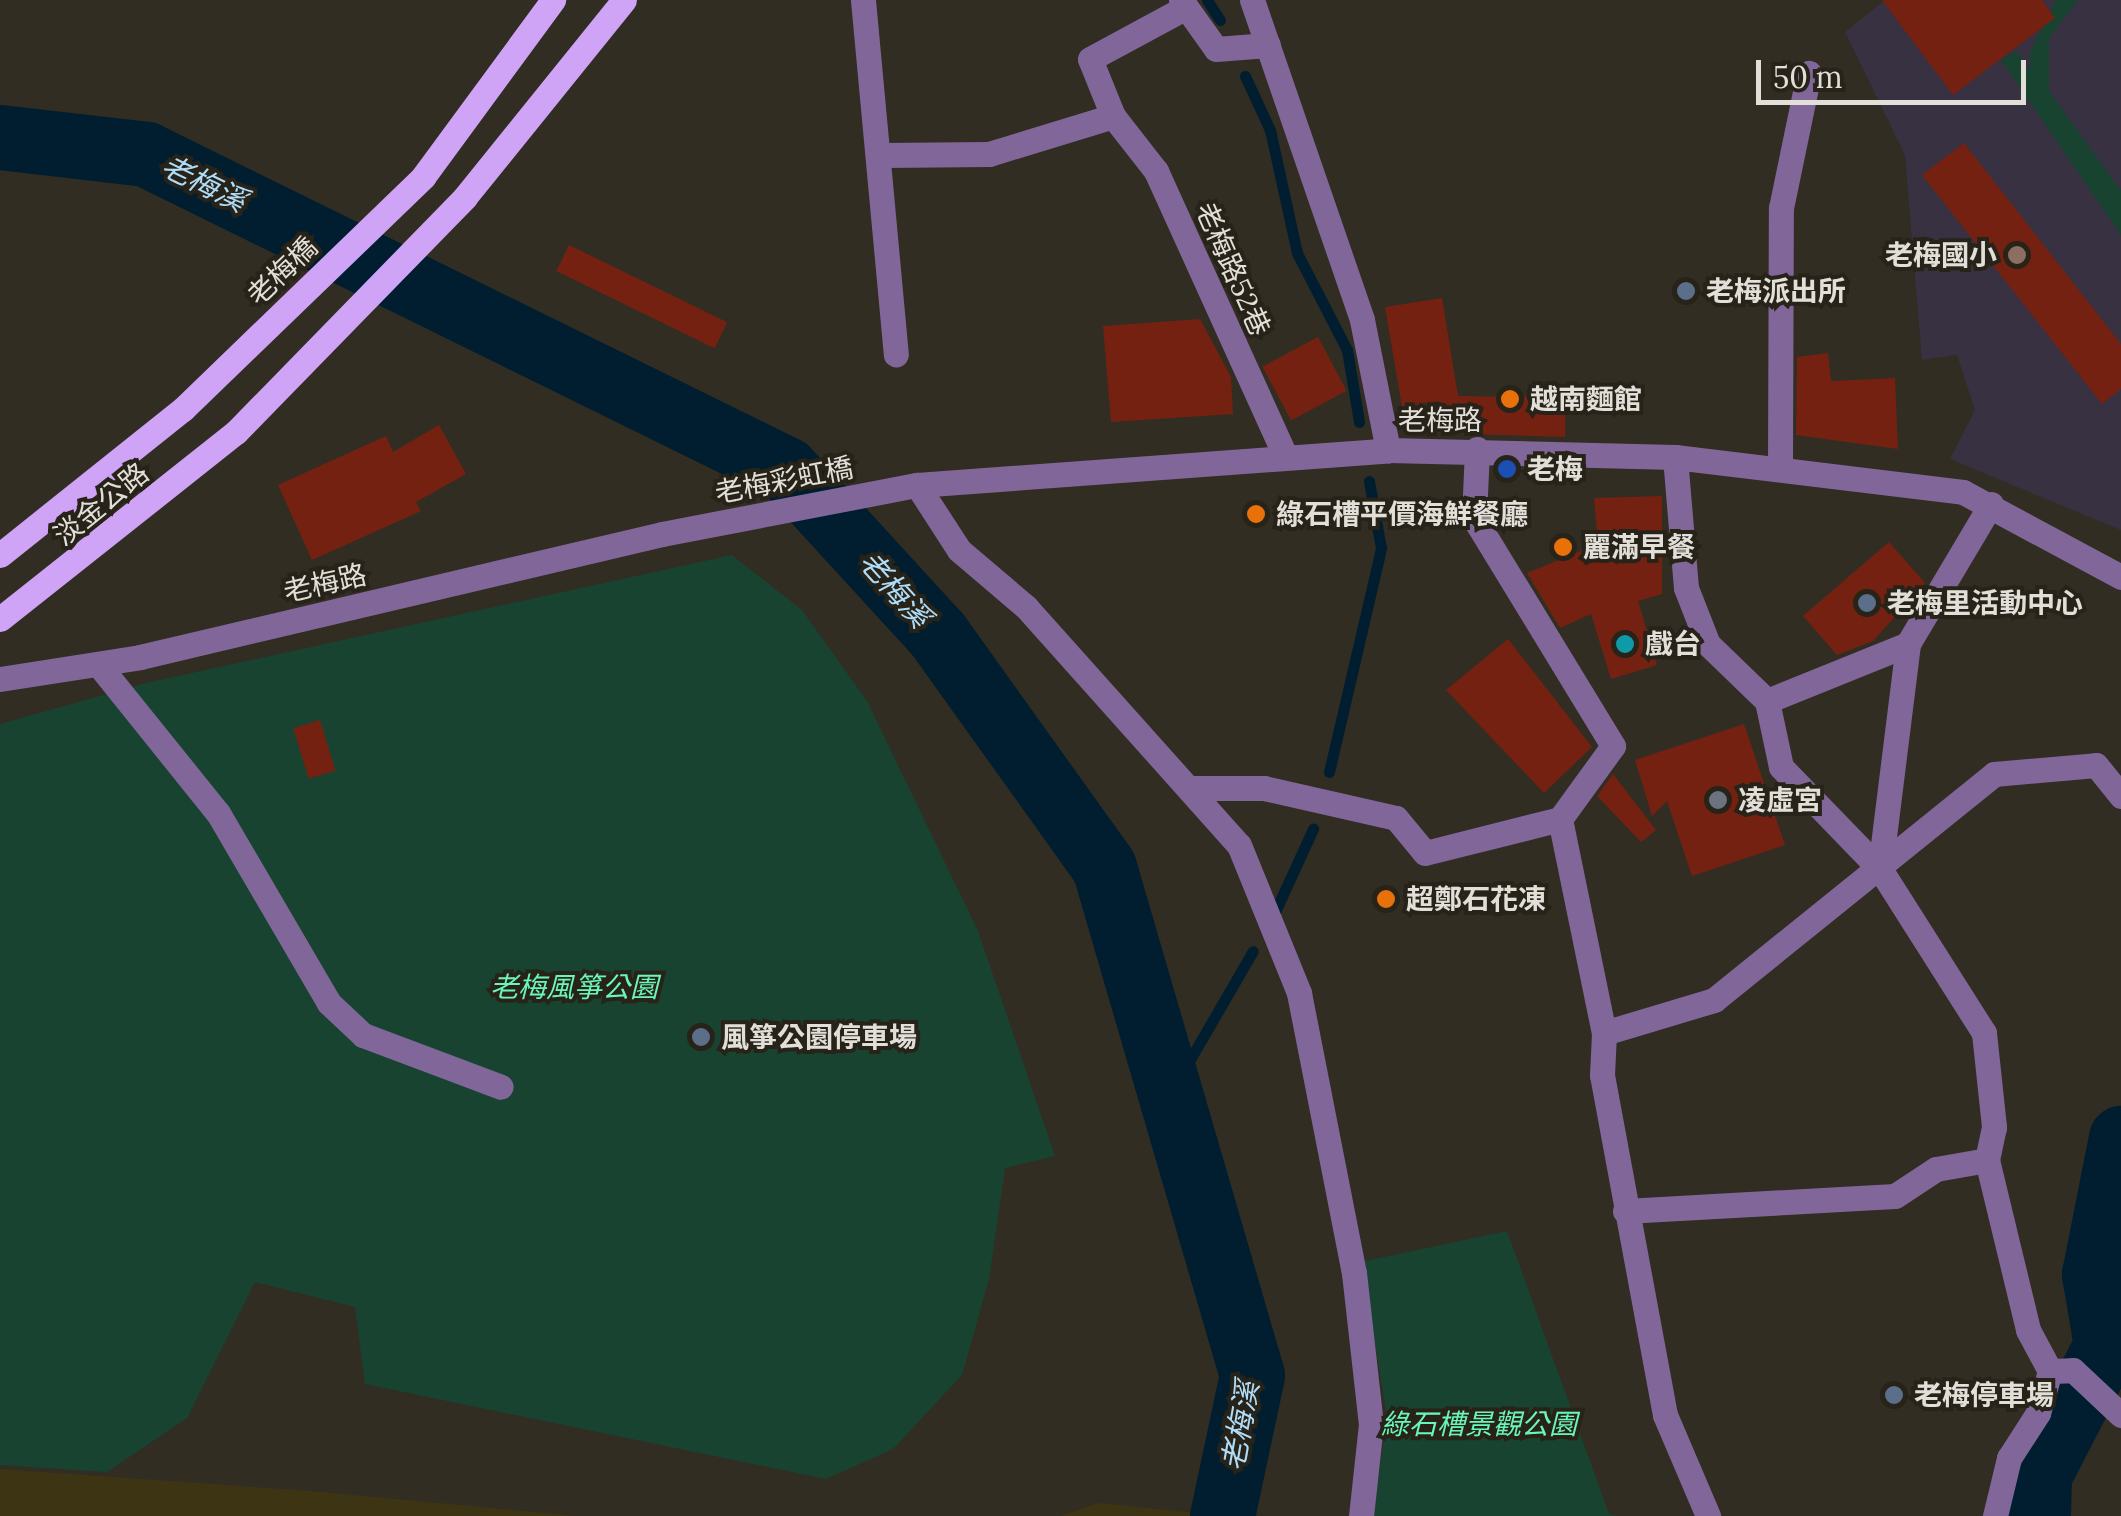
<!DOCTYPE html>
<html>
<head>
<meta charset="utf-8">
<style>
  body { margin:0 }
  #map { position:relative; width:2121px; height:1516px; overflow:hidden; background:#312d23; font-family:Lora,"Noto Sans TC",serif }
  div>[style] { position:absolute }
  .education>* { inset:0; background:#373142 }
  .green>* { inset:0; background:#184331 }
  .sand>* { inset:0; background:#3d3414 }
  .stream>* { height:11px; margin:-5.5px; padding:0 5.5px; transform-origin:5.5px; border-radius:5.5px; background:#001e2f }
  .river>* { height:65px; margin:-32.5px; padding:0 32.5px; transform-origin:32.5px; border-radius:32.5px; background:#001e2f }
  .building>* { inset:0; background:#752111; transform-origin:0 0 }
  .minor>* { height:25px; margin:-12.5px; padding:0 12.5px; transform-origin:12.5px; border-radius:12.5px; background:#816799 }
  .major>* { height:25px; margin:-12.5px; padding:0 12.5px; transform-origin:12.5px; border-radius:12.5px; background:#cfa4f7 }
  .dots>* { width:28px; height:28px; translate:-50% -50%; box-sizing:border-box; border:5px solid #272319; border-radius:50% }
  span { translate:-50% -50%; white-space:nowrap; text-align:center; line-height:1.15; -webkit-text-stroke:8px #272319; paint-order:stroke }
  .poi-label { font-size:28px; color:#e2dfd9; font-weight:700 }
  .right { translate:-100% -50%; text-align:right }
  .left { translate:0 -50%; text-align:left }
  .street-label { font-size:28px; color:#e2dfd9 }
  .park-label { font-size:28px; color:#68f6ba; font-style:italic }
  .water-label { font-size:30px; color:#afdcf8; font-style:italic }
  .scale { position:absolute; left:1756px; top:60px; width:270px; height:45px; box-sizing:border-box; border:5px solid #e2dfd9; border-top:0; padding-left:12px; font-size:30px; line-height:35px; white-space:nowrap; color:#e2dfd9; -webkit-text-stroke:8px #272319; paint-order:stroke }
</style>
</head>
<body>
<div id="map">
  <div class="education">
    <i style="clip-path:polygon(1885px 0,2121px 0,2121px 530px,1950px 459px,1975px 410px,1957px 355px,1922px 360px,1905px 155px,1845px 32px)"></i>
  </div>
  <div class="green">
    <i style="clip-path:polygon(2056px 0,2078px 0,2049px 38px,2049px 91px,2121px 191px,2121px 235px,2001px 60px,2016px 51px,2030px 71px,2030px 52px)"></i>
    <i style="clip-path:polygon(732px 555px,802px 610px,867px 701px,978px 931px,1055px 1156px,1005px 1168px,989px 1279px,962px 1375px,893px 1449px,826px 1479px,365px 1384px,355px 1307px,255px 1282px,187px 1418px,107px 1472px,0 1465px,0 724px,146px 683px)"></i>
    <i style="clip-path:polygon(1507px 1231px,1609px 1514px,1617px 1516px,1373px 1516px,1387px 1416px,1361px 1262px)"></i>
  </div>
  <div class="sand">
    <i style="clip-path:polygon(0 1469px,311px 1491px,576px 1516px,0 1516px)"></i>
    <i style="clip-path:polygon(1098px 1503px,1227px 1516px,1061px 1516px)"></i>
  </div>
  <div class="stream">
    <i style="left:1207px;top:0;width:24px;rotate:57deg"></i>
    <i style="left:1245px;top:76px;width:60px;rotate:65.2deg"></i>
    <i style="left:1270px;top:130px;width:126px;rotate:77.6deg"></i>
    <i style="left:1297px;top:253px;width:109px;rotate:62.7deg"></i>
    <i style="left:1347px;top:350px;width:73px;rotate:80.5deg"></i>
    <i style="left:1329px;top:772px;width:230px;rotate:-76.9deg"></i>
    <i style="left:1381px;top:548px;width:68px;rotate:-100.2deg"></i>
    <i style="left:1274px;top:914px;width:94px;rotate:-65.4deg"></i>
    <i style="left:1170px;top:1094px;width:165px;rotate:-59.9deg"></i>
  </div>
  <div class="river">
    <i style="left:0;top:137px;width:147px;rotate:6.6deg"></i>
    <i style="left:146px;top:154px;width:713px;rotate:26.21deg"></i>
    <i style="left:786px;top:469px;width:225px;rotate:47.5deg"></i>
    <i style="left:938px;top:635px;width:285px;rotate:54.4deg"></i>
    <i style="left:1104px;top:867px;width:529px;rotate:73.76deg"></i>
    <i style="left:1252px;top:1375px;width:144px;rotate:102deg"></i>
    <i style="left:2038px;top:1516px;width:41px;rotate:-88.6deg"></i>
    <i style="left:2039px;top:1475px;width:146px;rotate:-62.7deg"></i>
    <i style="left:2106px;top:1345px;width:72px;rotate:-99.6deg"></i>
    <i style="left:2094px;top:1274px;width:139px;rotate:-78.8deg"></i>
  </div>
  <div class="building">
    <i style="clip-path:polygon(1882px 0,2042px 0,2055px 18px,1953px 95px)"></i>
    <i style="clip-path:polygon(1964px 143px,2121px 344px,2121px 389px,2102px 404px,1922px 175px)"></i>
    <i style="left:569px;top:245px;width:176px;height:29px;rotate:26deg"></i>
    <i style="clip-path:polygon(1442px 298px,1458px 396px,1566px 398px,1565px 437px,1438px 433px,1438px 401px,1402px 407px,1385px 307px)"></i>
    <i style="clip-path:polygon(1200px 319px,1231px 377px,1233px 414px,1111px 422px,1103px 326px)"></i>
    <i style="left:1318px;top:337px;width:61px;height:63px;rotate:62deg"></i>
    <i style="clip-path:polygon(1828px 353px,1831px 381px,1895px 378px,1898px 449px,1796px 435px,1797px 357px)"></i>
    <i style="clip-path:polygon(439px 425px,466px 474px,416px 502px,421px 511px,312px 560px,278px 485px,386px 436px,393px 452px)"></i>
    <i style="clip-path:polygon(1662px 496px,1662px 594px,1638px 601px,1657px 665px,1611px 679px,1591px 614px,1560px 628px,1527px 573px,1598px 544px,1594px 498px)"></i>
    <i style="clip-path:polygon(1889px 542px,1925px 583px,1873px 641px,1837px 655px,1803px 616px)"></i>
    <i style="clip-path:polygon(1508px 639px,1592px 747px,1544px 793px,1446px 690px)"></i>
    <i style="left:320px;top:720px;width:53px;height:28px;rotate:73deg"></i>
    <i style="clip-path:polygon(1744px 724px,1785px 845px,1692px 876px,1667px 801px,1652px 816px,1635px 760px)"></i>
    <i style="clip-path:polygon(1613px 774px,1656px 830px,1641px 842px,1597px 796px)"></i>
  </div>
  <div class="minor">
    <i style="left:863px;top:0;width:356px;rotate:84.7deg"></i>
    <i style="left:1181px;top:0;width:60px;rotate:54.5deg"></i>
    <i style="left:1216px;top:49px;width:52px;rotate:-4.4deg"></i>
    <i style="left:1252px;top:0;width:338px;rotate:71deg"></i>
    <i style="left:1362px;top:320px;width:133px;rotate:78.7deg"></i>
    <i style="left:1113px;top:116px;width:70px;rotate:52deg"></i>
    <i style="left:1156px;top:171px;width:312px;rotate:65.6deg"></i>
    <i style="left:883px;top:155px;width:106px;rotate:-0.5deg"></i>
    <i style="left:989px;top:154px;width:130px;rotate:-17deg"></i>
    <i style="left:1113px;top:116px;width:61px;rotate:-112deg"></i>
    <i style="left:1090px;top:59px;width:109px;rotate:-28.4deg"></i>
    <i style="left:1477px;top:449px;width:69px;rotate:92.5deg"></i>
    <i style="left:1474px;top:518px;width:267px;rotate:58.6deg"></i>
    <i style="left:1613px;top:746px;width:90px;rotate:126deg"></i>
    <i style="left:1675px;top:457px;width:131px;rotate:85.2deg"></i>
    <i style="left:1686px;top:588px;width:60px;rotate:68.6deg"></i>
    <i style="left:1708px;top:644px;width:82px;rotate:44deg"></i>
    <i style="left:1767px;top:701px;width:152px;rotate:-22deg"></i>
    <i style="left:1780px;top:466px;width:258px;rotate:-89.8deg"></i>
    <i style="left:1781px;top:208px;width:138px;rotate:-78.3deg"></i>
    <i style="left:917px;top:485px;width:77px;rotate:57.1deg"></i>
    <i style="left:959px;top:550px;width:88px;rotate:40.4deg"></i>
    <i style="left:1026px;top:607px;width:319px;rotate:48.2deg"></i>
    <i style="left:1239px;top:845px;width:160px;rotate:67.9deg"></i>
    <i style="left:1299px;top:993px;width:285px;rotate:78.9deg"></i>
    <i style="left:1354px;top:1273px;width:152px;rotate:83.6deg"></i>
    <i style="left:1371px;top:1424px;width:93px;rotate:96.2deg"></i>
    <i style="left:1991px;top:504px;width:163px;rotate:120.7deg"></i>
    <i style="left:1908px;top:644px;width:227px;rotate:97.1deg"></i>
    <i style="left:1880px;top:869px;width:194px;rotate:57.6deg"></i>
    <i style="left:1984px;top:1033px;width:95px;rotate:83.9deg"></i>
    <i style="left:1994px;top:1127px;width:34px;rotate:102deg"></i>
    <i style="left:1987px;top:1160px;width:175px;rotate:76.4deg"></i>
    <i style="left:2028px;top:1330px;width:47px;rotate:61.8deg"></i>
    <i style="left:98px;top:664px;width:191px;rotate:51.2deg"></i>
    <i style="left:218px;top:813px;width:220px;rotate:59.7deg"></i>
    <i style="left:329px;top:1003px;width:47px;rotate:43.3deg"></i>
    <i style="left:363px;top:1035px;width:147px;rotate:20.6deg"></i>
    <i style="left:0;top:679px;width:142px;rotate:-8.9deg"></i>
    <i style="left:140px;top:657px;width:536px;rotate:-13.26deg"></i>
    <i style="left:662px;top:534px;width:260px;rotate:-10.9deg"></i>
    <i style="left:917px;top:485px;width:472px;rotate:-4.2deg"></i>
    <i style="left:1388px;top:450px;width:287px;rotate:1.4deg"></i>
    <i style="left:1675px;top:457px;width:290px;rotate:6.9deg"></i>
    <i style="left:1963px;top:492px;width:179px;rotate:28.3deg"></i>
    <i style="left:1767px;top:701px;width:67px;rotate:78deg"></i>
    <i style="left:1781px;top:767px;width:142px;rotate:45.9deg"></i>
    <i style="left:1194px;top:788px;width:70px"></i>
    <i style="left:1264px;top:788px;width:135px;rotate:12.8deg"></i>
    <i style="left:1396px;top:818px;width:45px;rotate:50.4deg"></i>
    <i style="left:1425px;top:853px;width:139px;rotate:-14.1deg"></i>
    <i style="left:1560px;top:819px;width:218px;rotate:78.4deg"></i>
    <i style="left:1604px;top:1033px;width:115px;rotate:-16.7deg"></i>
    <i style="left:1714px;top:1000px;width:360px;rotate:-38.9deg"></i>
    <i style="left:1994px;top:774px;width:102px;rotate:-5deg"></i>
    <i style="left:2096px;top:765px;width:40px;rotate:51deg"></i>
    <i style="left:1604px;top:1033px;width:42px;rotate:92.7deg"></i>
    <i style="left:1602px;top:1075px;width:346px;rotate:79.5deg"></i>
    <i style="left:1665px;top:1415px;width:110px;rotate:66.9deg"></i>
    <i style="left:1625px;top:1211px;width:270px;rotate:-3.2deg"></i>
    <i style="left:1895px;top:1196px;width:49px;rotate:-33.4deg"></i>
    <i style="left:1936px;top:1169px;width:52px;rotate:-10deg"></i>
    <i style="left:1995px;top:1516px;width:60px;rotate:-76.4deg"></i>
    <i style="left:2009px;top:1458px;width:54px;rotate:-57.2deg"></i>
    <i style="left:2038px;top:1413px;width:44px;rotate:-74.1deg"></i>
    <i style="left:2050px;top:1371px;width:23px;rotate:-2deg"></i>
    <i style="left:2073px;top:1370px;width:66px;rotate:43.2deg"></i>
  </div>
  <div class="major">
    <i style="left:0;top:555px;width:234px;rotate:-38.6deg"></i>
    <i style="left:183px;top:409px;width:334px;rotate:-44deg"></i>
    <i style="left:423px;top:177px;width:220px;rotate:-53.7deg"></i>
    <i style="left:0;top:619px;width:301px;rotate:-38.4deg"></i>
    <i style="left:236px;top:432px;width:328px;rotate:-45.7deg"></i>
    <i style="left:465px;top:197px;width:253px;rotate:-51.1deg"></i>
  </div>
  <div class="dots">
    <i style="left:2017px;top:255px;background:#8d6e63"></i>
    <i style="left:1686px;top:291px;background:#5c6f8a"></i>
    <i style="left:1510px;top:399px;background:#e8710a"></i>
    <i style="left:1507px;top:469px;background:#1a4fb4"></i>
    <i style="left:1256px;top:514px;background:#e8710a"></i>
    <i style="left:1563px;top:547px;background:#e8710a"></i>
    <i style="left:1867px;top:603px;background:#5c6f8a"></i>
    <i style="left:1625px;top:644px;background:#0f9aa8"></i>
    <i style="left:1718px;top:800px;background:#6b7280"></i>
    <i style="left:1386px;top:899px;background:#e8710a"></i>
    <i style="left:701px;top:1037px;background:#5c6f8a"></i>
    <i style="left:1894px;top:1395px;background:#5c6f8a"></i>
  </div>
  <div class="poi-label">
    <span class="right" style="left:1997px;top:255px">老梅國小</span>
    <span class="left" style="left:1706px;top:291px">老梅派出所</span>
    <span class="left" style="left:1530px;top:399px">越南麵館</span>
    <span class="left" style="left:1527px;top:469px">老梅</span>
    <span class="left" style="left:1276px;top:514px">綠石槽平價海鮮餐廳</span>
    <span class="left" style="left:1583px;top:547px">麗滿早餐</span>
    <span class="left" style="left:1887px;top:603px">老梅里活動中心</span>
    <span class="left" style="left:1645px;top:644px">戲台</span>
    <span class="left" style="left:1738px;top:800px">凌虛宮</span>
    <span class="left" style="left:1406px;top:899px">超鄭石花凍</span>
    <span class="left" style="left:721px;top:1037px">風箏公園停車場</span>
    <span class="left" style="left:1914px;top:1395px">老梅停車場</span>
  </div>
  <div class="street-label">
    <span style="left:1233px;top:269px;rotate:66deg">老梅路52巷</span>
    <span style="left:282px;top:271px;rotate:-44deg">老梅橋</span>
    <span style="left:1440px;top:420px">老梅路</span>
    <span style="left:784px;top:480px;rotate:-11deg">老梅彩虹橋</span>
    <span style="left:101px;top:504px;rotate:-39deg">淡金公路</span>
    <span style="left:325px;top:583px;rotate:-13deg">老梅路</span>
  </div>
  <div class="park-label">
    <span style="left:574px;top:987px">老梅風箏公園</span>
    <span style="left:1479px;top:1424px">綠石槽景觀公園</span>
  </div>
  <div class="water-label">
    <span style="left:204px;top:183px;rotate:26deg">老梅溪</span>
    <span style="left:895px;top:589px;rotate:48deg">老梅溪</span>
    <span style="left:1240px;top:1426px;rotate:-80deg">老梅溪</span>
  </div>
  <div class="scale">50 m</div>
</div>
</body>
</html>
